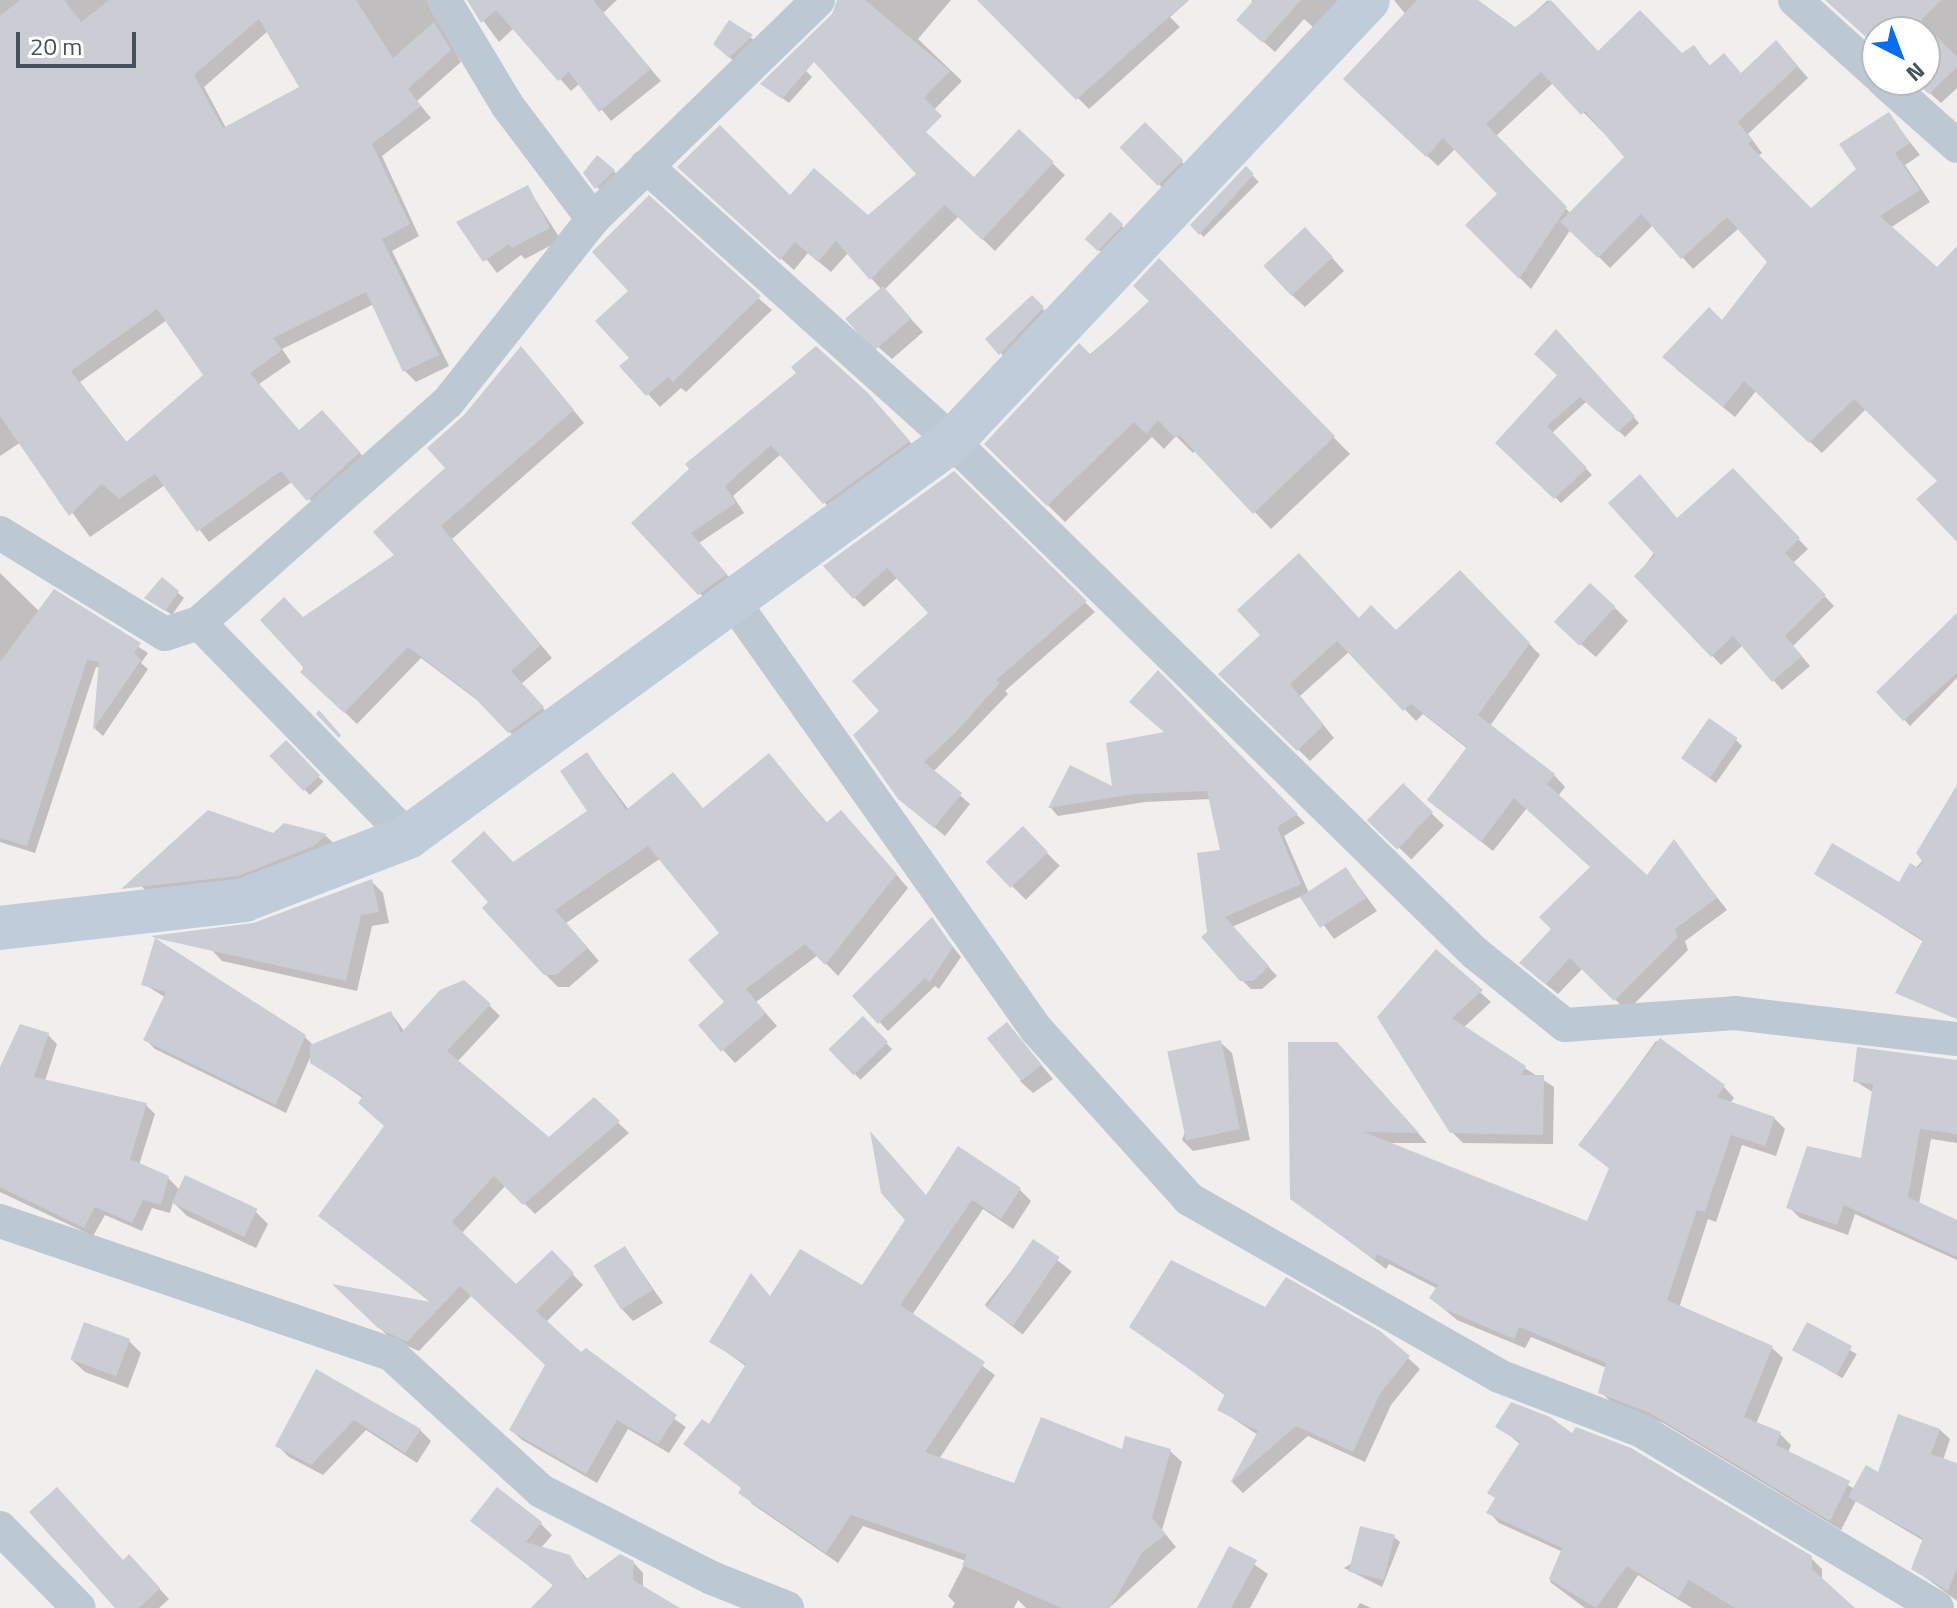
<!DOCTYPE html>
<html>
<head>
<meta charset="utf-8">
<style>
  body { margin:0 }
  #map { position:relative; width:1957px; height:1608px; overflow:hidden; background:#f1eeee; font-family:"Titillium Web",sans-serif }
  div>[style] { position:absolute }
  .shadow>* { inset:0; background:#0003; transform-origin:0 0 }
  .building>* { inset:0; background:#cacdd4; transform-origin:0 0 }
  .street>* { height:34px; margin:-17px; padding:0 17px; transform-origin:17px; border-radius:17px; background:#bdc9d2 }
  .secondary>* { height:44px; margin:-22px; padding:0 22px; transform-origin:22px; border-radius:22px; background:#bfccd9 }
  span { translate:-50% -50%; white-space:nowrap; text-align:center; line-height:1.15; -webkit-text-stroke:6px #fff; paint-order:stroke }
  .north { position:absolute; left:1861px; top:16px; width:80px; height:80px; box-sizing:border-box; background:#fff; border:2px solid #b5babf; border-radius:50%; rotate:138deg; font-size:22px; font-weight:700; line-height:32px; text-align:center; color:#45525e }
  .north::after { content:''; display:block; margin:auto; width:28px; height:36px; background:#076ef2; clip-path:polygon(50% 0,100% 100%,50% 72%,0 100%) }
  .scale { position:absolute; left:16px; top:32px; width:120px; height:36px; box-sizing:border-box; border:4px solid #45525e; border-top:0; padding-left:10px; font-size:24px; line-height:28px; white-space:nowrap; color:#45525e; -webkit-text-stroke:6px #fff; paint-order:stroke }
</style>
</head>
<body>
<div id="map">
  <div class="shadow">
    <i style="clip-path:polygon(evenodd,0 0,441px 0,434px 13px,461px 62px,417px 101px,431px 118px,382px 156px,419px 236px,392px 251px,449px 366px,416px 382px,405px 371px,374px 304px,282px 349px,291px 362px,259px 384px,300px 432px,332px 423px,370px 464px,319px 510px,293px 481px,209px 542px,165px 485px,90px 537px,21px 442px,0 456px,0 0,268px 31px,301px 88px,226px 128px,204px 87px,268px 31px,0 0,167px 320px,206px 375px,128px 444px,80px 382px,167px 320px)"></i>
    <i style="clip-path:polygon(468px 0,617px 0,603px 13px,661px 81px,611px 121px,580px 83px,571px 91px,514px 28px,499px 42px)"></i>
    <i style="clip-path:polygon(838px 0,951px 0,918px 39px,962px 81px,917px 127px,974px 180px,1019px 132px,1065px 175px,995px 251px,959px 216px,884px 290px,923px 332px,892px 359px,861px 332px,882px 290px,848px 253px,831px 272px,808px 253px,794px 270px,692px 180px,868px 218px,919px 174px)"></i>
    <i style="clip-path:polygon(980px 0,1189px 0,1170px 17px,1180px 27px,1089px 109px)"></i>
    <i style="clip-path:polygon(1252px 0,1339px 0,1314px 28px,1304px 19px,1275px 52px,1250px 30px)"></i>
    <i style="clip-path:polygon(evenodd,1394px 0,1475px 0,1515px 30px,1548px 0,1598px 53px,1682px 56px,1693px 47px,1711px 67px,1742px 75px,1787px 54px,1808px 78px,1748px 134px,1762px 153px,1758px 156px,1811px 211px,1859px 170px,1888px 114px,1920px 155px,1905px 165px,1930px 202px,1890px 228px,1937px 270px,1957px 249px,1957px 539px,1940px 481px,1867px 408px,1822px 453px,1756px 391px,1735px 417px,1676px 369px,1722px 323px,1770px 262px,1739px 228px,1693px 269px,1653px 225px,1610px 268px,1571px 229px,1531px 289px,1467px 225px,1500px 194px,1456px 148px,1438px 166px,1357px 91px,1406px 15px,1394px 0,1554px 82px,1627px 157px,1571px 214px,1496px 136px,1554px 82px)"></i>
    <i style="clip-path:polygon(1840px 0,1957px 0,1957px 88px,1941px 103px,1915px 80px,1925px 80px,1925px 32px,1877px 32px,1877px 46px)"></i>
    <i style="clip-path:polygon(729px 23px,757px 42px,736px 63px,721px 50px)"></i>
    <i style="clip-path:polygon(806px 71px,812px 77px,789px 103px,763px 84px)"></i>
    <i style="left:1145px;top:125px;width:69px;height:32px;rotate:45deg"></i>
    <i style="left:1246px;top:169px;width:18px;height:78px;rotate:45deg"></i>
    <i style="clip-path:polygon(614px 171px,619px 177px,602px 193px,586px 173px)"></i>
    <i style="clip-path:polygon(528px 188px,561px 240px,525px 259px,521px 255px,497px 273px,459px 223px)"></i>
    <i style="clip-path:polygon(647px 200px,772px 310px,686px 392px,681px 388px,660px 407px,622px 366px,631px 358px,631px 291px)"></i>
    <i style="left:1110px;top:215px;width:23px;height:33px;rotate:43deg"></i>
    <i style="clip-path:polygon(1318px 242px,1344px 271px,1305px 307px,1292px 295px)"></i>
    <i style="clip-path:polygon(1159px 260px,1350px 454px,1271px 529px,1196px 450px,1193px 453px,1176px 436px,1164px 449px,1152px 437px,1065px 522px,986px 444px,1152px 301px)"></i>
    <i style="clip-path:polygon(1032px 298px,1048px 314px,1006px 359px,988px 339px)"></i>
    <i style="clip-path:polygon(1557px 332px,1639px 423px,1625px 437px,1587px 401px,1552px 433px,1592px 475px,1561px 503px,1498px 443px,1559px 375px)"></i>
    <i style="clip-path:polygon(533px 361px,584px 423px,452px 539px,552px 658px,521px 684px,554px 720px,521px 744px,485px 706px,421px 658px,357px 724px,303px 672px,303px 620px,397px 555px,448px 468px,465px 416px)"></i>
    <i style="clip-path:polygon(877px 405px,918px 451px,833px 512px,781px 454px,733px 496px,744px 513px,699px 543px,735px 584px,709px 603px,634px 523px,692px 469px)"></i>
    <i style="clip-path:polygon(1733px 471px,1808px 549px,1793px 563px,1834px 606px,1793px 646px,1810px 666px,1782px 690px,1743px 645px,1721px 665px,1637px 576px,1678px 520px)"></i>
    <i style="clip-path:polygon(954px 473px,1095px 612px,1005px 691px,1008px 694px,933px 772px,970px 804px,945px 836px,899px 798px,882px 712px,930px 613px,898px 577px,864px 607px,854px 597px)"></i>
    <i style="clip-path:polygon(0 573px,47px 619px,68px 601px,148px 653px,141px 663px,148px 669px,103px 736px,95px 729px,100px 668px,96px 667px,35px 853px,0 842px)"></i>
    <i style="clip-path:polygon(1460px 573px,1540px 655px,1490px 726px,1554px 775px,1565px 787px,1558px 796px,1648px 878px,1674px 842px,1727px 910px,1685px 941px,1688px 950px,1627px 1011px,1583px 968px,1558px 994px,1533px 974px,1592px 867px,1527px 808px,1493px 851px,1442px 811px,1468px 749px,1423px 714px,1416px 721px,1350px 651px,1300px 696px,1334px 738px,1310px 761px,1221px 674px,1359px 620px,1396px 633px)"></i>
    <i style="clip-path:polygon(163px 580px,184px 598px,172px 615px,146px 597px)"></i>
    <i style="clip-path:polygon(1615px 608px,1628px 621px,1596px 657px,1570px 635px)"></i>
    <i style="clip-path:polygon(1957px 616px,1957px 678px,1910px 726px,1879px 692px)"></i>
    <i style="clip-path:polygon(1158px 673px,1305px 823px,1284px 836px,1309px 893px,1346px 869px,1377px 911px,1334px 939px,1302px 896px,1232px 927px,1277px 976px,1262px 989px,1251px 989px,1242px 980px,1209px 933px,1222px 852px,1211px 799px,1145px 802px,1058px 816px,1050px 807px,1115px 789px,1167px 734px)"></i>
    <i style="clip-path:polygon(1736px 740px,1742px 746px,1716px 783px,1689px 763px)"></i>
    <i style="left:286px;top:743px;width:54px;height:19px;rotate:46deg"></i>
    <i style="clip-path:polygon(587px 754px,629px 810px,704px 810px,769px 756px,828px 824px,853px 825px,908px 888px,838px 976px,818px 955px,756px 1002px,777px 1026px,735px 1063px,723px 1050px,727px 1002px,722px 933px,661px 858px,566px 923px,599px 961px,569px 987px,558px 987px,545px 974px,513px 864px,590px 812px)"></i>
    <i style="left:1403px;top:786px;width:57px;height:47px;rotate:44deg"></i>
    <i style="clip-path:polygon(285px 825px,326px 836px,338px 847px,327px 858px,165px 897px,146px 891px,135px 879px,273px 836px)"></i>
    <i style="clip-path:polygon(1957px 825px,1957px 1008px,1952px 1017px,1898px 993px,1924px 942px,1816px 874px,1899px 885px)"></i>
    <i style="left:1023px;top:829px;width:52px;height:48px;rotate:45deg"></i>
    <i style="clip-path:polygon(372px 882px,383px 893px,389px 923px,372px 926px,357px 991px,222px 961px,211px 949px)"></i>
    <i style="clip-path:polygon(932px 920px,961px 957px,939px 989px,935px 986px,888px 1031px,855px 996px)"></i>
    <i style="clip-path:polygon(1436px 952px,1491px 1002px,1463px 1028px,1554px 1087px,1553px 1144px,1463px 1143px,1452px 1132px)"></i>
    <i style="clip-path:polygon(144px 984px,305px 1037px,314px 1046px,391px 1013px,405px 1032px,489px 1005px,500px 1016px,457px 1062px,549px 1140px,594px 1100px,629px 1133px,535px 1214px,506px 1185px,461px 1234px,516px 1287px,552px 1253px,583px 1285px,546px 1322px,581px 1355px,686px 1427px,669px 1453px,628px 1429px,597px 1483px,522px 1440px,511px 1430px,547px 1365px,472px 1295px,419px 1351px,391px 1339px,338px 1287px,434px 1305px,321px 1216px,386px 1127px,364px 1099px,312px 1062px,312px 1053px,286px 1113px,155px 1049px,145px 1039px,166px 998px)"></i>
    <i style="left:863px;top:1019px;width:42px;height:44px;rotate:46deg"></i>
    <i style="clip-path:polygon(48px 1035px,57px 1044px,45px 1081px,146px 1105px,155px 1114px,139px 1165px,168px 1178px,180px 1190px,255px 1211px,268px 1224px,256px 1248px,187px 1216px,173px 1202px,170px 1213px,152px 1208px,142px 1231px,105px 1215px,93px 1236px,0 1192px,0 1067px)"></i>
    <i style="clip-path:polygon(1019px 1038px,1053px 1079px,1033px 1093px,1020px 1081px)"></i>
    <i style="clip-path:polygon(1656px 1041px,1724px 1087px,1734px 1098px,1730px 1103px,1774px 1118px,1785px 1129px,1776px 1156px,1742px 1145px,1716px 1222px,1708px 1219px,1679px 1308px,1772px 1348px,1783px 1358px,1756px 1424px,1780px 1434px,1791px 1445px,1788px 1453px,1855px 1489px,1879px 1475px,1899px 1416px,1939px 1429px,1950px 1439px,1943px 1460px,1957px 1465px,1957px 1601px,1914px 1569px,1924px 1541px,1856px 1501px,1841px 1530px,1663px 1423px,1612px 1403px,1601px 1392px,1607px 1368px,1531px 1337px,1525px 1348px,1457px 1320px,1431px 1298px,1438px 1289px,1389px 1264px,1386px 1269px,1292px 1198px,1348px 1055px,1427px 1143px,1385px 1143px,1588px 1223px,1611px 1170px,1581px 1145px)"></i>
    <i style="clip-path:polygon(1220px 1042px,1232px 1053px,1250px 1140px,1193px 1151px,1182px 1140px)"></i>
    <i style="clip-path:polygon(1957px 1069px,1957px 1143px,1931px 1139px,1919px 1204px,1957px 1222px,1957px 1260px,1855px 1214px,1848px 1235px,1800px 1218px,1789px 1207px,1862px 1160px,1874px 1093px,1855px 1081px)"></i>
    <i style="clip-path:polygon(1020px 1190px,1031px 1201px,1013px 1229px,983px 1209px,912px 1315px,995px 1375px,939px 1459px,1016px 1485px,1123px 1452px,1170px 1451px,1182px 1462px,1162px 1530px,1176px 1547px,1109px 1608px,1026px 1608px,1018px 1600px,1014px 1608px,952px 1608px,955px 1603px,948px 1596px,966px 1561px,863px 1526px,838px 1563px,752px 1504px,743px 1489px,686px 1444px,709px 1427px,747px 1367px,711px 1341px,771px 1298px,863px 1288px,927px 1197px)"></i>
    <i style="left:1034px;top:1242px;width:48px;height:80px;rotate:38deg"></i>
    <i style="clip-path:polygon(625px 1248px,663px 1303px,633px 1321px,621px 1308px)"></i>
    <i style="left:1808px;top:1325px;width:57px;height:28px;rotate:31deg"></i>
    <i style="clip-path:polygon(1131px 1326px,1408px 1358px,1420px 1369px,1391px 1405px,1365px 1462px,1308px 1436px,1243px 1493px,1232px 1482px,1258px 1435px,1219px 1409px,1226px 1396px)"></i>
    <i style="clip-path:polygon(129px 1341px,141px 1353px,128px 1388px,85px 1372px,72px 1360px)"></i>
    <i style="clip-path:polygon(317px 1372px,420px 1430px,431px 1441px,417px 1463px,366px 1430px,323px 1475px,289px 1457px,278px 1446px)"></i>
    <i style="clip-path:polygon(1498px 1426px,1573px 1436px,1811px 1558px,1822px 1569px,1822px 1581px,1852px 1608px,1692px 1608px,1638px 1575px,1617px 1608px,1585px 1608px,1550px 1582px,1563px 1552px,1499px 1523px,1489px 1512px,1520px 1444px)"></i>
    <i style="clip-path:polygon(473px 1521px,540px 1523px,552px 1535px,541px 1548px,569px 1557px,588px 1580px,633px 1562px,643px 1573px,643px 1588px,662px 1608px,573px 1608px,568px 1597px)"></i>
    <i style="clip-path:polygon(1394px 1537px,1400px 1542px,1382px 1587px,1344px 1568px)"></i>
    <i style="clip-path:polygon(1230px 1548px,1268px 1574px,1250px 1608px,1199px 1608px)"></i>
    <i style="clip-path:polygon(123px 1563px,139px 1567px,169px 1599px,159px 1608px,118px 1608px)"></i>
    <i style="clip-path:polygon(1360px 1603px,1371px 1608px,1357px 1608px)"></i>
  </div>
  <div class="building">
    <i style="clip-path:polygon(evenodd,20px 0,64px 0,81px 22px,109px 0,356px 0,393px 58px,434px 22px,451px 50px,408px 89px,421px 106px,372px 144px,410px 224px,382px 239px,439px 355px,403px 372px,366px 292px,273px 338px,282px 350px,250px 373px,299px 430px,322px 410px,360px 452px,307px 501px,281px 471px,197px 532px,155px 474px,119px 499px,102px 484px,69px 516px,0 416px,0 16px,20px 0,259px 19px,299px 87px,223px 128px,194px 75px,259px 19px,20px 0,157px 309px,203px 375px,126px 442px,71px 371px,157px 309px)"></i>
    <i style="clip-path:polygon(467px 0,593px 0,651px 69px,599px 112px,569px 72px,558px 81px,496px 10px,481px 23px)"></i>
    <i style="clip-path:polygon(837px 0,865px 0,950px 71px,924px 98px,942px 116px,926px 132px,974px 177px,1019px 129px,1054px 162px,982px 240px,945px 205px,870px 280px,836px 241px,818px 262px,795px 242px,780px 260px,677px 167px,720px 125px,790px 195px,814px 168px,868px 215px,916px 174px,814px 62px,782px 99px,760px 84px,832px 14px)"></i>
    <i style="clip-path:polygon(977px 0,1188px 0,1076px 100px)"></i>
    <i style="clip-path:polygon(1254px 0,1301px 0,1263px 43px,1236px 20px)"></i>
    <i style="clip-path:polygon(1417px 0,1478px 0,1515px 27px,1551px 0,1598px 51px,1640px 10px,1682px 53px,1694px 45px,1709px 66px,1724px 53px,1741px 73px,1776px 40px,1798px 66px,1738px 122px,1752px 140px,1748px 144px,1811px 208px,1856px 169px,1839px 144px,1889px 112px,1910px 143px,1895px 153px,1920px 190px,1880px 216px,1937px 267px,1957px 246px,1957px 542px,1916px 499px,1937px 481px,1854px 399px,1809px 443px,1744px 381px,1723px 407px,1662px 357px,1709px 307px,1722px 320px,1767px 262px,1727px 217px,1681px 259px,1641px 214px,1598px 258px,1560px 222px,1624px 157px,1585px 111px,1581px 115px,1541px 72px,1486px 124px,1567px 207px,1519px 279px,1465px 225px,1497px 194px,1443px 138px,1426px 157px,1343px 79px)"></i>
    <i style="clip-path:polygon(1825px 0,1942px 0,1921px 20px,1957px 57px,1957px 67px,1929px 94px,1913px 80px,1925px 80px,1925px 32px,1877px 32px,1877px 47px)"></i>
    <i style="clip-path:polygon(729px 20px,753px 35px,729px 58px,713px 44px)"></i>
    <i style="left:1145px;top:122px;width:54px;height:36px;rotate:45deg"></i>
    <i style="clip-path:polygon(597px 155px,615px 170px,595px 189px,583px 173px)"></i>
    <i style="clip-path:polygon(1246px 166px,1254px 174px,1199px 235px,1190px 225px)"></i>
    <i style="clip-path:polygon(528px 185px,550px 228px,512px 248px,509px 244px,483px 262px,456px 222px)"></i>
    <i style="clip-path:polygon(649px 195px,761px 296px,673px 382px,668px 377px,646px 396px,619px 366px,629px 358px,595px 321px,628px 291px,592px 252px)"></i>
    <i style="left:1110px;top:212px;width:18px;height:37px;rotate:43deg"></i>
    <i style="left:1305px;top:227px;width:41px;height:57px;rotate:47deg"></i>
    <i style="clip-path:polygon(1159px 258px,1335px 436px,1253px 514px,1179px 435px,1175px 438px,1158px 420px,1146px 434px,1134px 422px,1047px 506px,984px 444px,1079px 343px,1091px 355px,1149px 301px,1133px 286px)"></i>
    <i style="left:883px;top:286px;width:43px;height:50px;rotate:49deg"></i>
    <i style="clip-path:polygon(1032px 295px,1044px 307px,999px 355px,985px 339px)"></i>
    <i style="clip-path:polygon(1556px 329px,1635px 416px,1618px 432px,1580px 397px,1547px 426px,1587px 468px,1554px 499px,1495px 443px,1557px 375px,1534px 354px)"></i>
    <i style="clip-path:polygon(521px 346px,574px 410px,441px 526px,541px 645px,511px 671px,544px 707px,508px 733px,473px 696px,408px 647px,344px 713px,300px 672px,304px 668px,260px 620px,284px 597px,303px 617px,394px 555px,373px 532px,445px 468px,427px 448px,464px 415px)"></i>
    <i style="clip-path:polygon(816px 346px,868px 393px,910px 441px,823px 504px,771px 445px,725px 486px,736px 503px,691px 533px,727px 574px,698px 595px,631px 523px,689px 469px,685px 464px,796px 373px,791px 367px)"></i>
    <i style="clip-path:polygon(1733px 468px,1800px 538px,1785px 553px,1826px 595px,1785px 636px,1802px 656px,1772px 682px,1733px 636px,1711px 657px,1634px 576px,1655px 555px,1608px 503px,1640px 474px,1677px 518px)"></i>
    <i style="clip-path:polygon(954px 471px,1087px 601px,996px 680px,1000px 683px,955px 733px,924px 762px,962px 793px,934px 828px,898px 799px,853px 735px,879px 711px,852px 681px,928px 613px,887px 568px,853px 599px,823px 566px)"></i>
    <i style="clip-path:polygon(1299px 553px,1359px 618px,1371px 605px,1396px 630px,1460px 570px,1530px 643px,1478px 715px,1555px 774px,1547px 784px,1647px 875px,1674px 839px,1717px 898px,1675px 929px,1678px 937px,1614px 1001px,1570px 958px,1546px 984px,1519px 963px,1551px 929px,1539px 917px,1590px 867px,1514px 798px,1481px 842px,1427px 800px,1467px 747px,1411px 704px,1403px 711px,1337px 641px,1290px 684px,1324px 725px,1297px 751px,1218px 674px,1260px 635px,1237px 610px)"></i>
    <i style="clip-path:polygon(162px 577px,179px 591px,165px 611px,144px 598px)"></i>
    <i style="left:1590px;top:583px;width:35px;height:53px;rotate:43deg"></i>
    <i style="clip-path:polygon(54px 589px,141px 643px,134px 653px,141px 660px,93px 730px,99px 662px,87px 660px,27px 846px,0 838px,0 662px)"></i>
    <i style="clip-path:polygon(1957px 613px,1957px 673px,1903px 721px,1876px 692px)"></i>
    <i style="clip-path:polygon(1158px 670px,1298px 814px,1277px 827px,1301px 884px,1225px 917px,1269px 966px,1253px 981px,1240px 981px,1201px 937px,1207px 932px,1197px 853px,1220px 850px,1207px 791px,1135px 794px,1048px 808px,1070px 765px,1112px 786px,1106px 743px,1164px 732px,1129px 702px)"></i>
    <i style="clip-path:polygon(319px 710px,341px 735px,339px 738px,316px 714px)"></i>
    <i style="left:1709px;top:718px;width:35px;height:49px;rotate:35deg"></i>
    <i style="left:286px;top:740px;width:49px;height:23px;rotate:46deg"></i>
    <i style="clip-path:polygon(587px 752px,626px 810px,673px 772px,703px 808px,769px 753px,826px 823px,841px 810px,897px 874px,825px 965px,805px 944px,746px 989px,766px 1013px,721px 1052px,698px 1025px,724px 1002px,688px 960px,719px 933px,648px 846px,555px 910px,588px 948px,556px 975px,544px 975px,482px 908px,488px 902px,451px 861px,484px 831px,513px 862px,587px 811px,560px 771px)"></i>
    <i style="left:1403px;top:783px;width:42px;height:52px;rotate:44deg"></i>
    <i style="clip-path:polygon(1957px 785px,1957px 1019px,1895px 993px,1923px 940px,1814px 874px,1832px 843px,1899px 882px,1910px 863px,1918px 868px,1923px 862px,1916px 853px)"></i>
    <i style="clip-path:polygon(208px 810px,273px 833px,284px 823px,327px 834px,314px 846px,238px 876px,121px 889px)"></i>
    <i style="left:1023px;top:826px;width:36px;height:52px;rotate:46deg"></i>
    <i style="left:1346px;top:867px;width:37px;height:55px;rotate:57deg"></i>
    <i style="clip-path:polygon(372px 879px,379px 912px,361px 915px,346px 981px,155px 938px,306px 1035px,276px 1105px,143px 1040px,166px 992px,141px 985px,155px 938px,151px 936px,253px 923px)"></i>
    <i style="clip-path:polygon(932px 917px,953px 947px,930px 982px,925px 978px,878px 1024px,852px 996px)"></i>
    <i style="clip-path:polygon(1436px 949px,1483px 990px,1452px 1018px,1526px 1066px,1521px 1075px,1544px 1075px,1543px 1135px,1450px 1133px,1377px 1017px)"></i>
    <i style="clip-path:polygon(464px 980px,491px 1004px,447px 1051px,549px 1137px,594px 1097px,620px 1121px,523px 1205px,494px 1176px,452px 1222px,516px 1284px,552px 1250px,574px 1273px,536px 1311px,581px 1352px,586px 1348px,677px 1415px,658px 1444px,617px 1420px,586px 1474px,509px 1430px,545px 1365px,460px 1286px,407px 1342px,378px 1328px,332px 1284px,431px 1302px,318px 1216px,384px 1126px,358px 1103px,363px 1096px,310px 1063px,310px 1045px,391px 1011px,401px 1033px,440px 990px)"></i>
    <i style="left:863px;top:1016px;width:36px;height:48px;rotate:46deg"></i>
    <i style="left:1007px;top:1022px;width:55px;height:26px;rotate:51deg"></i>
    <i style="clip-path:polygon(20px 1024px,49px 1033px,34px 1077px,147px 1103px,130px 1159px,169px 1176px,161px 1205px,143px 1200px,132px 1223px,95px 1207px,84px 1228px,0 1187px,0 1067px)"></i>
    <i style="clip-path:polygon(1660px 1038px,1725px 1085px,1717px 1097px,1775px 1117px,1765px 1146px,1731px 1135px,1705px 1212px,1697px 1210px,1667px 1300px,1773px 1346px,1744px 1417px,1781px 1432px,1776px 1445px,1850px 1481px,1830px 1521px,1650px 1413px,1598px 1393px,1606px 1363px,1519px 1327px,1514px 1339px,1444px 1309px,1429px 1298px,1438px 1285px,1377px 1254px,1375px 1260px,1290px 1199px,1288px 1042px,1337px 1042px,1419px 1133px,1364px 1132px,1587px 1221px,1609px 1168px,1578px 1145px)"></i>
    <i style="left:1221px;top:1040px;width:91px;height:55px;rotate:78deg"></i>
    <i style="clip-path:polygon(1857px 1047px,1957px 1060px,1957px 1134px,1920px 1129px,1908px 1197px,1957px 1220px,1957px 1257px,1844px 1205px,1837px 1225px,1786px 1208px,1807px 1146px,1861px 1158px,1873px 1084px,1853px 1082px)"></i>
    <i style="clip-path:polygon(870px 1131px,926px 1195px,958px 1146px,1021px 1188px,1001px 1219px,972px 1200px,900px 1305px,985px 1362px,925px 1452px,1014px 1483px,1041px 1417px,1122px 1449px,1125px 1436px,1171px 1449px,1152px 1518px,1166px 1534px,1142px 1553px,1110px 1608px,1062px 1608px,962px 1565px,967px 1555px,851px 1515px,826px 1553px,738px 1493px,741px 1488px,683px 1444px,702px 1419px,709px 1424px,746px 1364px,709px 1342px,751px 1273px,770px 1296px,800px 1249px,862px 1285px,905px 1220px,881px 1193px)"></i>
    <i style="left:185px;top:1175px;width:80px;height:31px;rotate:25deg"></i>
    <i style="left:1033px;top:1239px;width:32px;height:83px;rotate:34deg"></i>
    <i style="left:625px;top:1246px;width:52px;height:37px;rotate:58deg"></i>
    <i style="clip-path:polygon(1171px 1260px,1265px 1307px,1286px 1277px,1380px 1331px,1410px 1356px,1380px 1394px,1353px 1452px,1296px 1426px,1230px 1483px,1258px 1431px,1217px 1410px,1225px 1394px,1129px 1327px)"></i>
    <i style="left:84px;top:1322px;width:49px;height:40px;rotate:20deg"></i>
    <i style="left:1807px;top:1322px;width:51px;height:32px;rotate:28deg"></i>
    <i style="clip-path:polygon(316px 1369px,421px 1429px,405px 1453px,354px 1420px,311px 1465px,275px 1446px)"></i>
    <i style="clip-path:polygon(1511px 1402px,1550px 1417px,1572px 1433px,1576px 1427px,1631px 1448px,1812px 1556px,1812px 1569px,1855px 1608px,1735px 1608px,1689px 1580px,1678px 1598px,1627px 1566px,1596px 1608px,1549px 1579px,1562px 1548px,1486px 1513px,1495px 1498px,1487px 1493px,1520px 1442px,1495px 1427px)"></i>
    <i style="clip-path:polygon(1898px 1414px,1940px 1429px,1931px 1454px,1957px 1463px,1957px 1567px,1948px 1591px,1911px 1569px,1923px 1538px,1848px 1497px,1866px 1465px,1878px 1472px)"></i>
    <i style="clip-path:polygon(57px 1487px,123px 1560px,129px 1554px,160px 1588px,139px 1608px,115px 1608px,29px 1512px)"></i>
    <i style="clip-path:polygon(497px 1487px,542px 1522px,526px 1542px,570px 1555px,585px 1580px,620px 1554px,634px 1561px,633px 1580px,680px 1608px,531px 1608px,553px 1585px,470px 1521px)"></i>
    <i style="left:1360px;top:1526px;width:36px;height:47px;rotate:14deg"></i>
    <i style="clip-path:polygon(1229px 1546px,1257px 1560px,1231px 1608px,1197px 1608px)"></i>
  </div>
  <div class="street">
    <i style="left:444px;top:0;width:122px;rotate:59deg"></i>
    <i style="left:507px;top:105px;width:143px;rotate:53deg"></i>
    <i style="left:1795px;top:0;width:110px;rotate:42.1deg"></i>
    <i style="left:1883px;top:80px;width:99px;rotate:41.7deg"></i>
    <i style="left:646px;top:166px;width:411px;rotate:41.9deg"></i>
    <i style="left:952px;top:441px;width:732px;rotate:44.39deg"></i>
    <i style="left:1475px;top:953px;width:115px;rotate:38.7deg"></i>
    <i style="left:1565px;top:1025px;width:170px;rotate:-4deg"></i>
    <i style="left:1735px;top:1013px;width:224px;rotate:6.7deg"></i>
    <i style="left:0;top:533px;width:193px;rotate:31.5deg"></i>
    <i style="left:165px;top:634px;width:36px;rotate:-18deg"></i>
    <i style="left:199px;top:623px;width:333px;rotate:-41.6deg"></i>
    <i style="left:448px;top:402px;width:233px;rotate:-51.6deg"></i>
    <i style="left:593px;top:219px;width:314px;rotate:-44.2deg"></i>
    <i style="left:733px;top:601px;width:524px;rotate:54.7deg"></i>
    <i style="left:1036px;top:1029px;width:229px;rotate:48deg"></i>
    <i style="left:1189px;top:1199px;width:357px;rotate:29.7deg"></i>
    <i style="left:1499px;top:1376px;width:151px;rotate:21deg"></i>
    <i style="left:1640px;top:1430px;width:346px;rotate:30.9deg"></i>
    <i style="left:199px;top:623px;width:299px;rotate:45.7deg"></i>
    <i style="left:0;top:1221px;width:413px;rotate:18.8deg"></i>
    <i style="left:391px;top:1354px;width:203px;rotate:42.4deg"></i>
    <i style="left:541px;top:1491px;width:192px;rotate:27deg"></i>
    <i style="left:712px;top:1578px;width:81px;rotate:21.8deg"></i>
    <i style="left:0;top:1528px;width:112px;rotate:45.4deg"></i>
  </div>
  <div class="secondary">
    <i style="left:0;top:928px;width:246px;rotate:-6.5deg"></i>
    <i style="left:244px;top:900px;width:176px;rotate:-21deg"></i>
    <i style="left:408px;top:837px;width:673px;rotate:-36.05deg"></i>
    <i style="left:952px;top:441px;width:606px;rotate:-46.67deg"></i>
  </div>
  <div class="north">N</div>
  <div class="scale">20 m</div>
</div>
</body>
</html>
